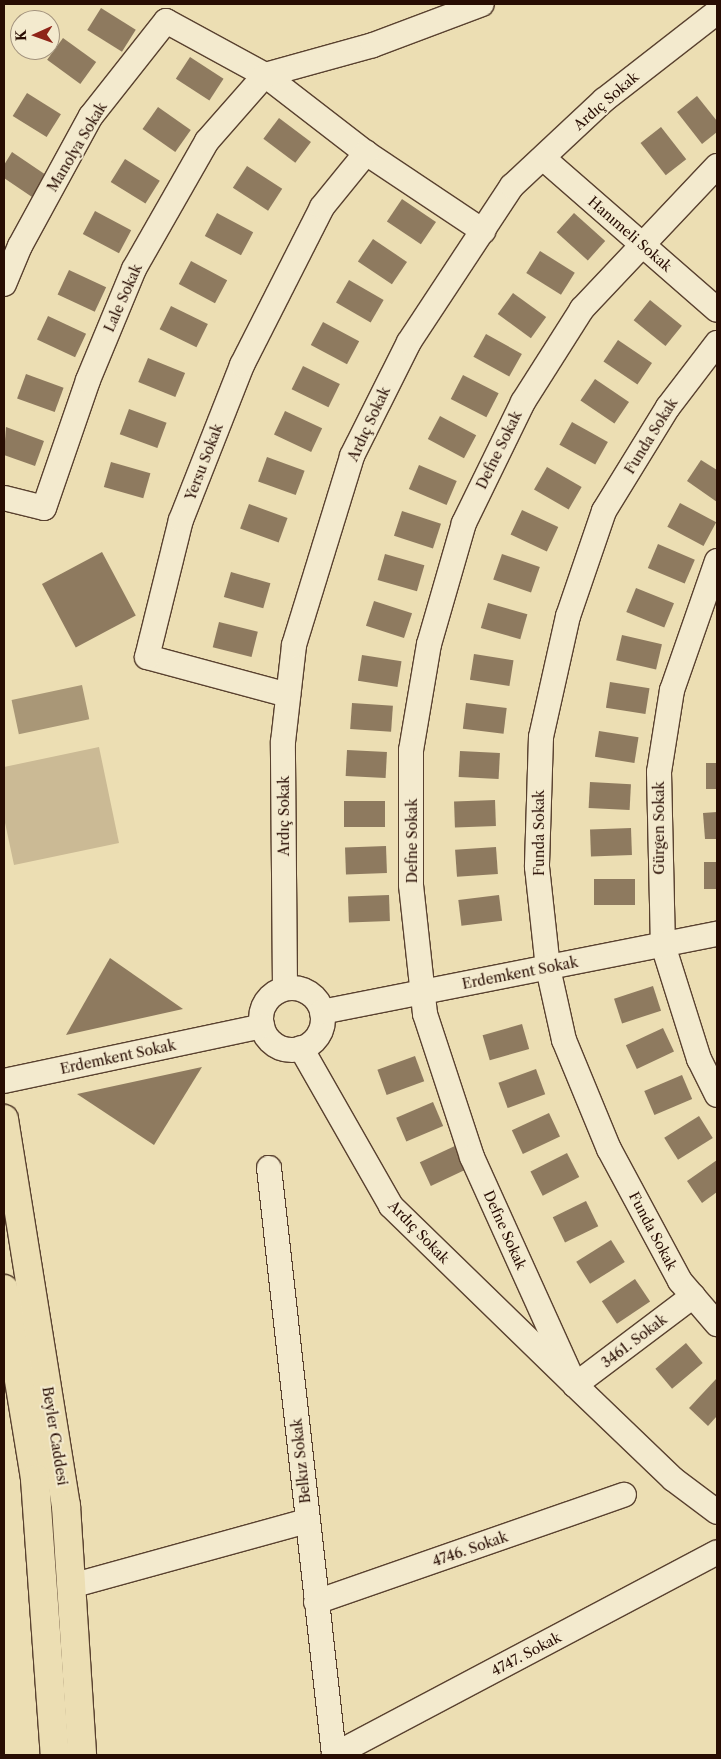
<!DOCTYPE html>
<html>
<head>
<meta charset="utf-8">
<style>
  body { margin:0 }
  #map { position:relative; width:721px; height:1759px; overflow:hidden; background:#ecdeb3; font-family:"Libre Caslon Text",serif }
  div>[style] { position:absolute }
  .green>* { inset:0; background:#cbba95 }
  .water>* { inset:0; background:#a99777; transform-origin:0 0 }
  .building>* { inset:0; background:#8e7a5f; transform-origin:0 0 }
  .roads { filter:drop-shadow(1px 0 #59412f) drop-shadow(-1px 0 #59412f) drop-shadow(0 1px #59412f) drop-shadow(0 -1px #59412f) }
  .minor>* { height:24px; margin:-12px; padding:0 12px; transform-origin:12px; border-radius:12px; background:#f3eace }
  .minor>.ring { margin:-12px; padding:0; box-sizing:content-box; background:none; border:24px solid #f3eace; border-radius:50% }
  .major>* { height:28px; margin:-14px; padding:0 14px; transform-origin:14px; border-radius:14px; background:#ecdeb3 }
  span { translate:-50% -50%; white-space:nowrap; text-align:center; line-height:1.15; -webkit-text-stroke:4px #f3eace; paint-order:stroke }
  .street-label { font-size:14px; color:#280d03 }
  .frame { position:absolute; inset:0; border:5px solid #280d03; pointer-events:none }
  .north { position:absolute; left:10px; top:10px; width:50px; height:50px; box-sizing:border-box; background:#f3eace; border:1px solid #a2927d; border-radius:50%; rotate:268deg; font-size:14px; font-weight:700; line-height:20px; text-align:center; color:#280d03 }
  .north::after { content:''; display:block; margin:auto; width:18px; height:22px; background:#8f2418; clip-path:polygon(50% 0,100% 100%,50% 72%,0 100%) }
</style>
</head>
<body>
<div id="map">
  <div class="green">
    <i style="clip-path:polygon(99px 747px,119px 843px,14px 865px,4px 818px,4px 767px)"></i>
  </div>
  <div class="water">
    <i style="left:82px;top:685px;width:35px;height:72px;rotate:78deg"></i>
  </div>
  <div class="building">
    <i style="left:101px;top:8px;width:41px;height:26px;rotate:32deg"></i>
    <i style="left:63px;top:38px;width:41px;height:27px;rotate:36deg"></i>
    <i style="left:190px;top:57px;width:40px;height:26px;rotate:33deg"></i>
    <i style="left:27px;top:93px;width:40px;height:27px;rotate:32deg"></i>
    <i style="clip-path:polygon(697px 96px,717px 121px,717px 132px,702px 144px,677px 112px)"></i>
    <i style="left:158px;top:107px;width:40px;height:27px;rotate:35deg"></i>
    <i style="left:279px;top:118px;width:40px;height:26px;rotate:37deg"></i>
    <i style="left:661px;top:127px;width:41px;height:26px;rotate:52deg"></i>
    <i style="clip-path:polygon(12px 152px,46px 175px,32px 197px,4px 178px,4px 165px)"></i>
    <i style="left:125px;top:159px;width:41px;height:27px;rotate:32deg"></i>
    <i style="left:247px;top:166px;width:42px;height:26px;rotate:33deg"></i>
    <i style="left:402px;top:199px;width:41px;height:27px;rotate:34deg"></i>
    <i style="left:95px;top:211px;width:41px;height:26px;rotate:28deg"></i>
    <i style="left:217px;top:213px;width:41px;height:26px;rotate:28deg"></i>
    <i style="left:574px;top:213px;width:42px;height:26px;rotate:42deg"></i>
    <i style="left:373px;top:239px;width:41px;height:27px;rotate:34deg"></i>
    <i style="left:540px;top:251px;width:41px;height:26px;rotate:32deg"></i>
    <i style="left:191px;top:261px;width:41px;height:26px;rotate:28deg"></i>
    <i style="left:69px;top:270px;width:41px;height:27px;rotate:25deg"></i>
    <i style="left:349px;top:280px;width:40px;height:26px;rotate:30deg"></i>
    <i style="left:513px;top:293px;width:41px;height:26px;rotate:36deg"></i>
    <i style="left:650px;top:300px;width:41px;height:26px;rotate:39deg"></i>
    <i style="left:171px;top:306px;width:41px;height:26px;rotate:26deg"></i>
    <i style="left:48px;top:316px;width:42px;height:26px;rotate:25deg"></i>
    <i style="left:323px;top:322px;width:41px;height:26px;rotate:28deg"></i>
    <i style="left:486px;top:334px;width:41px;height:26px;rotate:29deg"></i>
    <i style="left:618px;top:340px;width:41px;height:26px;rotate:34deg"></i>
    <i style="left:148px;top:358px;width:40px;height:26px;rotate:22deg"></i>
    <i style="left:303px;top:366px;width:41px;height:26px;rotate:26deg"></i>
    <i style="left:26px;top:374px;width:40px;height:26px;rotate:20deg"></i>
    <i style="left:463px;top:375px;width:40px;height:27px;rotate:27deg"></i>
    <i style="left:595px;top:379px;width:41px;height:26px;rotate:34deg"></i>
    <i style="left:129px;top:409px;width:40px;height:27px;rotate:20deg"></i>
    <i style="left:285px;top:411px;width:41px;height:26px;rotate:25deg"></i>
    <i style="left:440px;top:416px;width:41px;height:26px;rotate:28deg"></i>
    <i style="left:572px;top:422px;width:41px;height:26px;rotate:29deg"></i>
    <i style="clip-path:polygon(6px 427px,44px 441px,35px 466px,4px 455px)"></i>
    <i style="left:267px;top:457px;width:40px;height:26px;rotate:20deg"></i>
    <i style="clip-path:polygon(701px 460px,717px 470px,717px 502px,687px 481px)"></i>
    <i style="left:111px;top:462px;width:41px;height:26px;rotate:16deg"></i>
    <i style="left:419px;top:465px;width:41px;height:26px;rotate:23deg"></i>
    <i style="left:547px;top:467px;width:40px;height:26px;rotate:30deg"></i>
    <i style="left:680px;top:503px;width:41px;height:27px;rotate:28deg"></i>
    <i style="left:249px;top:504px;width:41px;height:26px;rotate:20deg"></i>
    <i style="left:522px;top:510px;width:40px;height:27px;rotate:25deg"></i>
    <i style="left:402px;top:511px;width:41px;height:26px;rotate:18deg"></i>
    <i style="left:658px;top:544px;width:40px;height:26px;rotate:23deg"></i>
    <i style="left:102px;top:552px;width:72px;height:68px;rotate:62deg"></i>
    <i style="left:385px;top:554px;width:41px;height:27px;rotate:16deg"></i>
    <i style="left:502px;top:554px;width:40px;height:27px;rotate:19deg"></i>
    <i style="left:231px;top:572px;width:41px;height:26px;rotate:16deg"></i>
    <i style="left:636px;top:588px;width:41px;height:26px;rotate:22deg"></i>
    <i style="left:374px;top:601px;width:40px;height:26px;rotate:18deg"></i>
    <i style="left:488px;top:603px;width:41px;height:26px;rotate:16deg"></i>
    <i style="left:219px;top:622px;width:40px;height:26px;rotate:14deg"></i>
    <i style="left:622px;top:635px;width:41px;height:26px;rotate:13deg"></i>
    <i style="left:474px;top:654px;width:40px;height:26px;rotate:9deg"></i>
    <i style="left:362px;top:655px;width:40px;height:26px;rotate:9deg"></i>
    <i style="left:610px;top:682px;width:40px;height:26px;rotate:9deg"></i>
    <i style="left:352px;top:703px;width:41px;height:26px;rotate:4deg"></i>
    <i style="left:466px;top:703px;width:41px;height:26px;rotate:7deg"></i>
    <i style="left:599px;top:731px;width:40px;height:26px;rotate:9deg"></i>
    <i style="left:347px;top:750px;width:40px;height:26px;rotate:3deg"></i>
    <i style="left:460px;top:751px;width:40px;height:26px;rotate:3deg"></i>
    <i style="left:706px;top:763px;width:11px;height:26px"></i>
    <i style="left:590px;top:782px;width:41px;height:26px;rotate:3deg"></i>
    <i style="left:495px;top:800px;width:26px;height:41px;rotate:88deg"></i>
    <i style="left:344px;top:801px;width:41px;height:26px"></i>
    <i style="clip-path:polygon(717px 812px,717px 839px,705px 839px,703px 813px)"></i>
    <i style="left:631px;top:828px;width:27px;height:41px;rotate:88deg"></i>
    <i style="left:386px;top:846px;width:27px;height:41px;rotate:88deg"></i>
    <i style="left:496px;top:847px;width:27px;height:41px;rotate:86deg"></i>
    <i style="left:717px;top:862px;width:27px;height:13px;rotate:90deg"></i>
    <i style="left:635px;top:879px;width:26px;height:41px;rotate:90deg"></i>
    <i style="left:389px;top:895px;width:26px;height:41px;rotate:88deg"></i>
    <i style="left:499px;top:895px;width:26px;height:41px;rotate:83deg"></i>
    <i style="clip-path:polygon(110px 958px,183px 1009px,66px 1035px)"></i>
    <i style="left:653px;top:986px;width:26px;height:41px;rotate:72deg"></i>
    <i style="left:522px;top:1024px;width:26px;height:41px;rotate:74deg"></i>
    <i style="left:663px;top:1028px;width:26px;height:41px;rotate:65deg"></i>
    <i style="left:415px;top:1056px;width:27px;height:40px;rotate:70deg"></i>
    <i style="clip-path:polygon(202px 1067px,154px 1145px,77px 1094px)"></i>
    <i style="left:536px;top:1069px;width:27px;height:40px;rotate:70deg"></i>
    <i style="left:682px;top:1075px;width:26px;height:41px;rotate:67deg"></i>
    <i style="left:433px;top:1102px;width:26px;height:40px;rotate:67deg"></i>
    <i style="left:549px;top:1113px;width:26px;height:41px;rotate:65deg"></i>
    <i style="left:699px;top:1116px;width:26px;height:41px;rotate:58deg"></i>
    <i style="left:457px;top:1145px;width:26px;height:41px;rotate:65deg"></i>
    <i style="left:567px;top:1153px;width:27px;height:41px;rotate:63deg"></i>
    <i style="clip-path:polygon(717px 1160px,717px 1192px,702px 1203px,687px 1181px)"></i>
    <i style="left:586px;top:1201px;width:28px;height:37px;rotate:64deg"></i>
    <i style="left:611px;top:1240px;width:26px;height:41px;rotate:58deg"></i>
    <i style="left:635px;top:1279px;width:27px;height:40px;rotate:56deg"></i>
    <i style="left:686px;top:1343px;width:26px;height:40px;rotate:50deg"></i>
    <i style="clip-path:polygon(717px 1378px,717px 1416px,708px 1426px,689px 1408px)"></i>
  </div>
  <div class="roads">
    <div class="minor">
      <i style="left:543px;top:158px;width:231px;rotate:41.1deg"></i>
      <i style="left:717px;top:166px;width:197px;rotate:133.4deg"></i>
      <i style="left:582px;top:309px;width:110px;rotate:122.4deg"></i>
      <i style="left:523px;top:402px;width:135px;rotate:116deg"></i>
      <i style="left:464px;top:523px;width:126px;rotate:106.1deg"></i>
      <i style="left:429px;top:644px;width:108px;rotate:99.6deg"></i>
      <i style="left:411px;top:750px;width:135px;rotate:90deg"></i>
      <i style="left:411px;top:885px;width:130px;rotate:83.8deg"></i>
      <i style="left:425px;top:1014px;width:151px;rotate:71.8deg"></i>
      <i style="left:472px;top:1157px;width:250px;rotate:65.7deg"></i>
      <i style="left:575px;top:1385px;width:136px;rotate:43.8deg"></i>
      <i style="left:673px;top:1479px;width:55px;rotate:36.9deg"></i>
      <i style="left:4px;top:284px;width:41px;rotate:-67.2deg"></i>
      <i style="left:20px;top:246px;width:148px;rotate:-61.4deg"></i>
      <i style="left:91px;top:116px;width:121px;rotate:-51.7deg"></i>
      <i style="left:166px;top:21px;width:113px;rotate:28.6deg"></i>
      <i style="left:265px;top:75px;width:128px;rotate:37.7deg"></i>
      <i style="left:366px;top:153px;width:141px;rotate:33.7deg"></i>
      <i style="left:717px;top:343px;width:81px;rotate:127.4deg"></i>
      <i style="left:668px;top:407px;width:122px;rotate:121.6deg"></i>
      <i style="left:604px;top:511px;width:111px;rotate:108.9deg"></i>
      <i style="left:568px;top:616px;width:124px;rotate:102.6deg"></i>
      <i style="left:541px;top:737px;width:130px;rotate:91.8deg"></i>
      <i style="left:537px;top:867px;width:102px;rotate:83.8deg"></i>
      <i style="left:548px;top:968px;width:74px;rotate:77.5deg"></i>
      <i style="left:564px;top:1040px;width:118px;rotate:67.6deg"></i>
      <i style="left:609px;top:1149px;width:150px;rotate:61.7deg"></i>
      <i style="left:680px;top:1281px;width:57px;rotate:49.3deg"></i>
      <i style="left:4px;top:498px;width:41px;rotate:14deg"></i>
      <i style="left:44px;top:508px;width:135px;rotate:-71deg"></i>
      <i style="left:88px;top:380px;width:120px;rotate:-67.5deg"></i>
      <i style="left:134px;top:269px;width:147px;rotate:-60.3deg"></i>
      <i style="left:207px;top:141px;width:88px;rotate:-48.7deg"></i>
      <i style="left:265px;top:75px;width:112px;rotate:-15.5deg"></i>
      <i style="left:373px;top:45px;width:116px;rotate:-20.6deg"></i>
      <i style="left:717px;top:561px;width:137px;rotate:109.2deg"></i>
      <i style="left:672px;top:690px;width:83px;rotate:99deg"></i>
      <i style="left:659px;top:772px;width:173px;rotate:88.7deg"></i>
      <i style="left:663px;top:945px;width:120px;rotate:72.5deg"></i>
      <i style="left:699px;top:1059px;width:40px;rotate:63.4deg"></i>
      <i style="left:288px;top:695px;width:146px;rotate:-164.9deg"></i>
      <i style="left:147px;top:657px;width:141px;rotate:-76.1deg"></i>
      <i style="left:181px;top:520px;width:167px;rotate:-68.5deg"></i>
      <i style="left:242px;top:365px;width:177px;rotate:-63.1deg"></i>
      <i style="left:322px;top:207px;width:70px;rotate:-50.8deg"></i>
      <i style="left:285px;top:988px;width:246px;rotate:-90.5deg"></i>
      <i style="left:283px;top:742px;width:98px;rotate:-83.5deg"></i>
      <i style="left:294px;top:645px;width:198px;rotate:-72.9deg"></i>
      <i style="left:352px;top:456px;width:127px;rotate:-63.4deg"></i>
      <i style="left:409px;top:342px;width:187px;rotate:-56.6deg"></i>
      <i style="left:512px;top:186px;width:126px;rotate:-43.1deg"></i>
      <i style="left:604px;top:100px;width:143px;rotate:-37.9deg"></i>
      <i class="ring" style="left:261px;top:988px;width:38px;height:38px"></i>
      <i style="left:322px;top:1012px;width:403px;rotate:-11.2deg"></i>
      <i style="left:301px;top:1048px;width:182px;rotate:60.3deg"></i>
      <i style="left:391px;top:1206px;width:257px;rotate:44.2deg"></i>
      <i style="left:575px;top:1385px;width:148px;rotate:-37deg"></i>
      <i style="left:4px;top:1081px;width:264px;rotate:-12deg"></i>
      <i style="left:269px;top:1168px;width:591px;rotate:83.68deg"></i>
      <i style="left:334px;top:1755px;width:433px;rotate:-27.9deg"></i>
      <i style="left:71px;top:1586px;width:245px;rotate:-15.4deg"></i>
      <i style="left:316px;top:1602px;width:326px;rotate:-19.2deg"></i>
    </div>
    <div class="major">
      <i style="left:4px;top:1119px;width:392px;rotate:80.9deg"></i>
      <i style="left:66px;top:1506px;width:250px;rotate:86.3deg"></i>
      <i style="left:4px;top:1289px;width:193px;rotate:80.7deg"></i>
      <i style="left:35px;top:1479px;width:277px;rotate:85.9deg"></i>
    </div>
  </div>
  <div class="street-label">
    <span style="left:606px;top:101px;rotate:-41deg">Ardıç Sokak</span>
    <span style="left:77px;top:147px;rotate:-59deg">Manolya Sokak</span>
    <span style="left:630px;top:234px;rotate:41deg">Hanımeli Sokak</span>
    <span style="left:123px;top:298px;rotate:-66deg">Lale Sokak</span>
    <span style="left:369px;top:424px;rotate:-65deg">Ardıç Sokak</span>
    <span style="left:651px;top:436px;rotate:-58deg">Funda Sokak</span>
    <span style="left:499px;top:450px;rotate:-64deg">Defne Sokak</span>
    <span style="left:204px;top:462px;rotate:-69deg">Yersu Sokak</span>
    <span style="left:284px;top:816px;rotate:-90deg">Ardıç Sokak</span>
    <span style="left:659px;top:828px;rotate:-90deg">Gürgen Sokak</span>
    <span style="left:539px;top:833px;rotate:-90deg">Funda Sokak</span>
    <span style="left:412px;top:841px;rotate:-90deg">Defne Sokak</span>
    <span style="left:520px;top:973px;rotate:-11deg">Erdemkent Sokak</span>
    <span style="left:118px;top:1057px;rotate:-12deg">Erdemkent Sokak</span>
    <span style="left:505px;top:1230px;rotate:66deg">Defne Sokak</span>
    <span style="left:653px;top:1231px;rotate:62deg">Funda Sokak</span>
    <span style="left:419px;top:1232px;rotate:46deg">Ardıç Sokak</span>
    <span style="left:634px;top:1341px;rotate:-37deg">3461. Sokak</span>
    <span style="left:55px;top:1436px;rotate:81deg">Beyler Caddesi</span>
    <span style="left:301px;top:1461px;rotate:-96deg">Belkız Sokak</span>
    <span style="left:470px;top:1549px;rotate:-19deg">4746. Sokak</span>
    <span style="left:526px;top:1654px;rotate:-28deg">4747. Sokak</span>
  </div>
  <div class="frame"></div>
  <div class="north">K</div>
</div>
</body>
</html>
